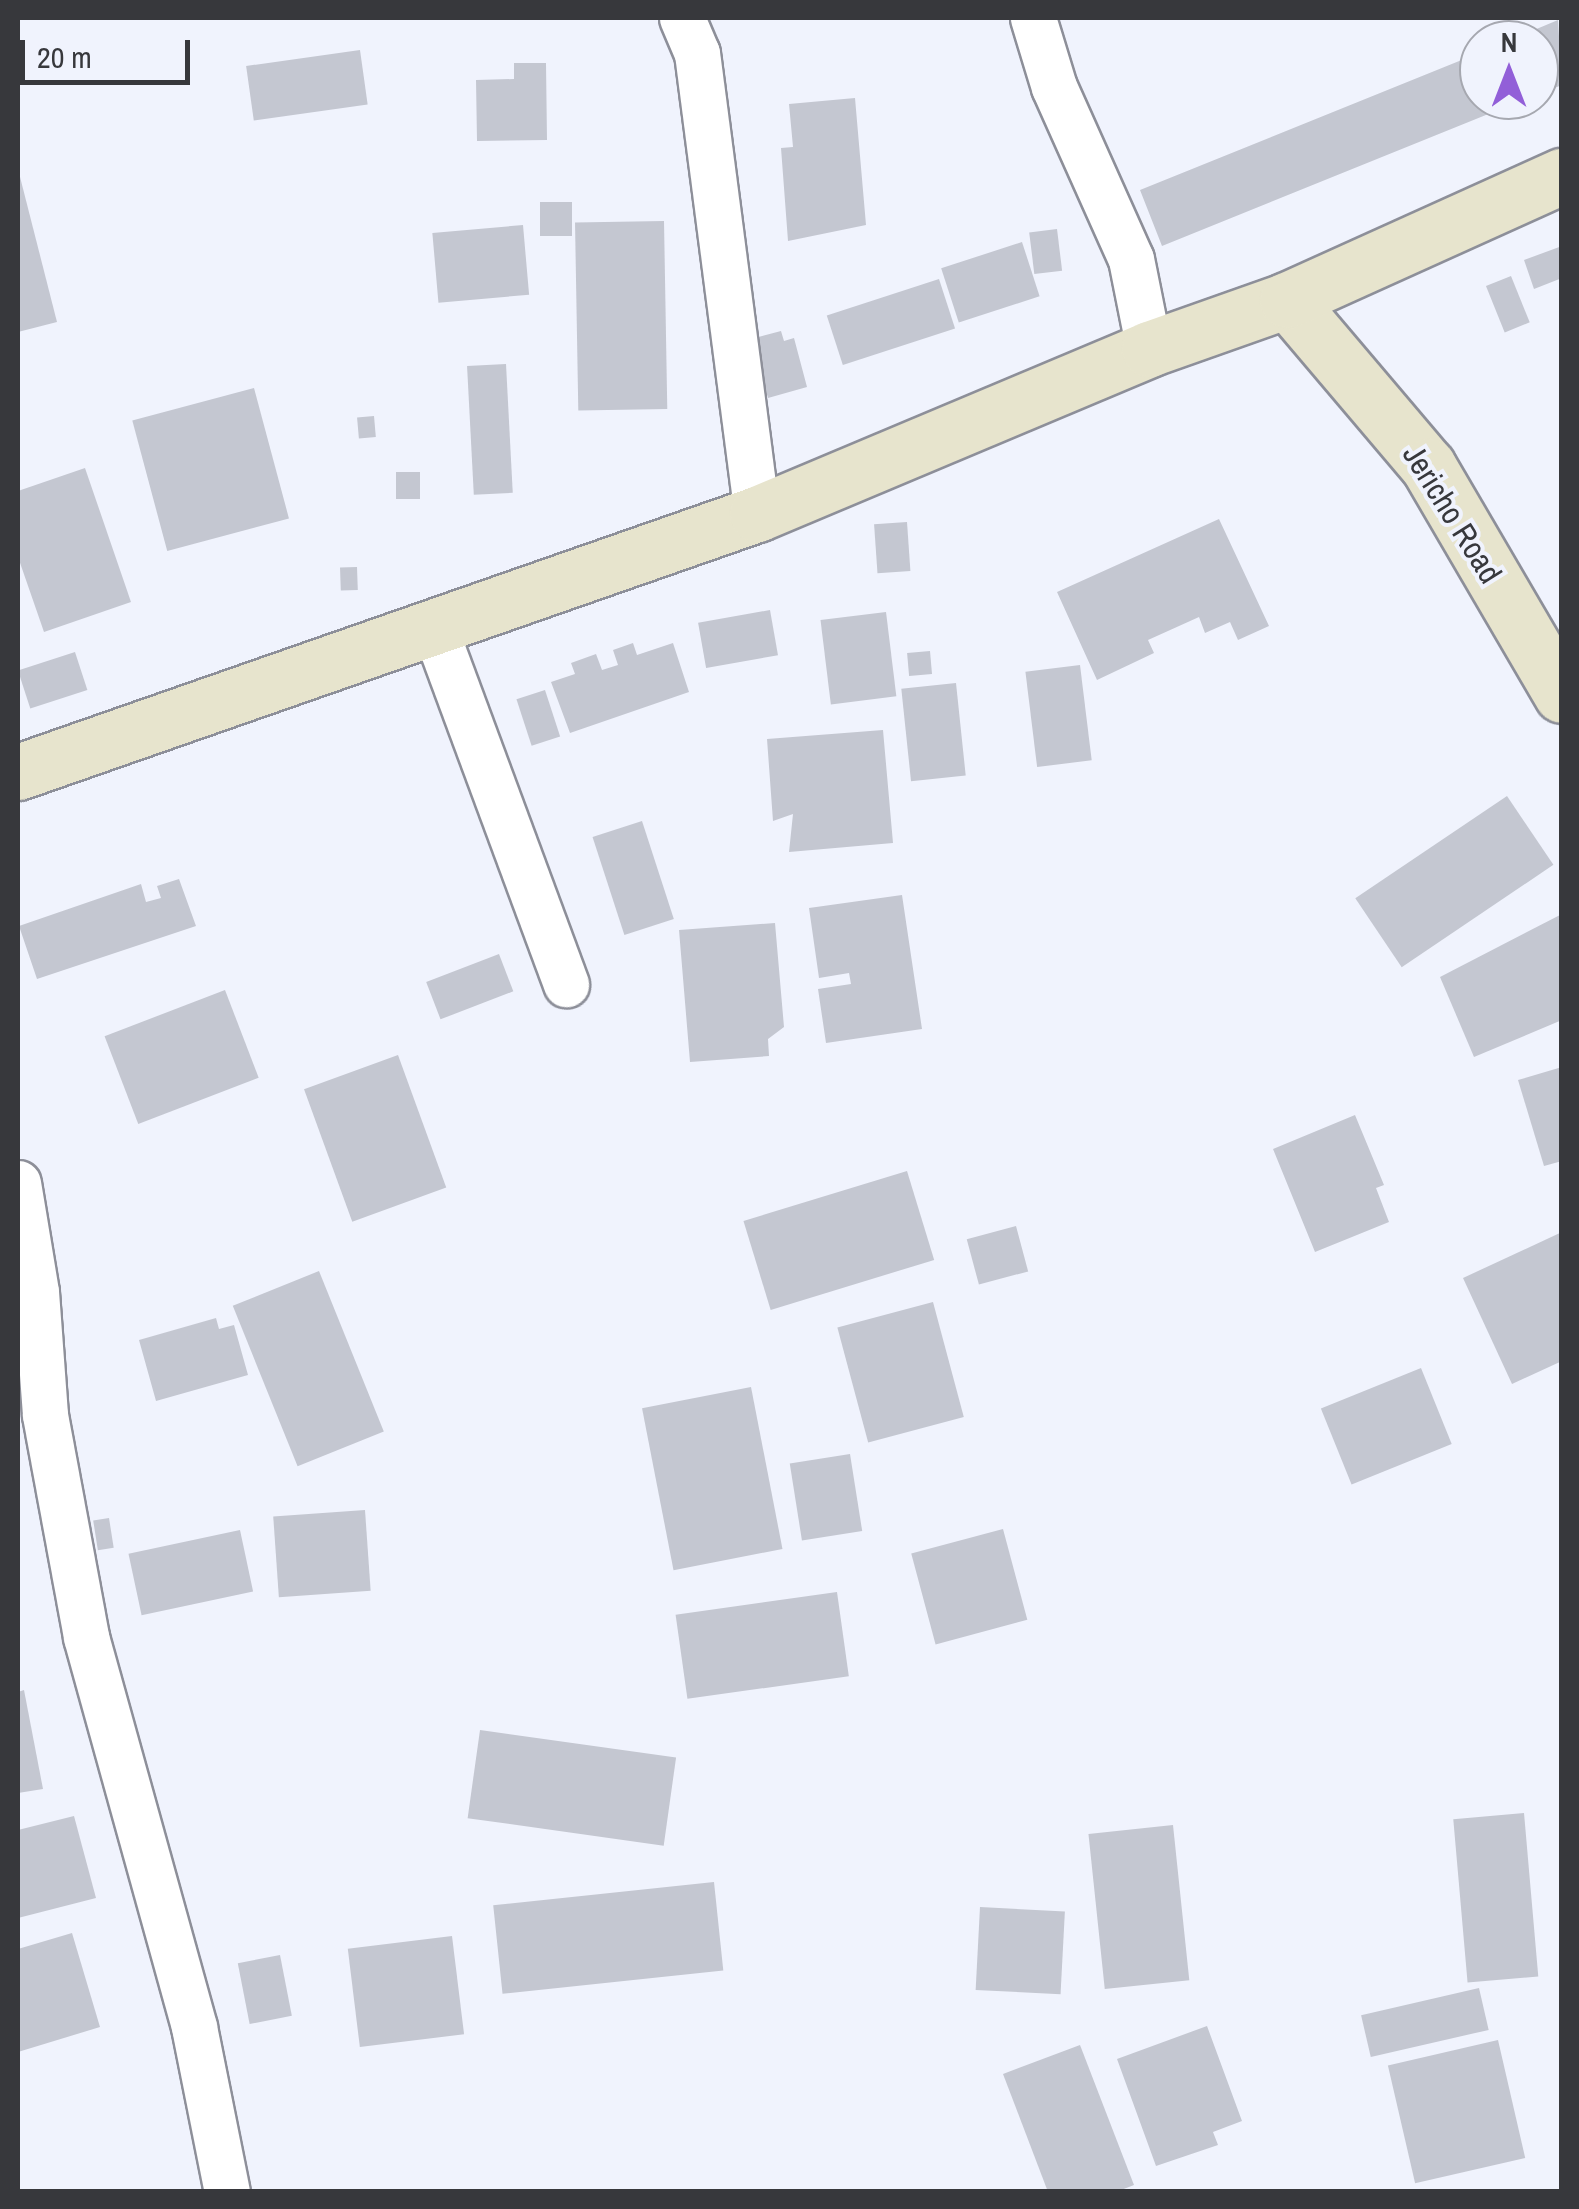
<!DOCTYPE html>
<html>
<head>
<meta charset="utf-8">
<style>
  body { margin:0 }
  #map { position:relative; width:1579px; height:2209px; overflow:hidden; background:#f0f3fd; font-family:"Archivo Narrow",sans-serif }
  div>[style] { position:absolute }
  .building>* { inset:0; background:#c4c7d1; transform-origin:0 0 }
  .roads { filter:drop-shadow(2px 0 #8d8f99) drop-shadow(-2px 0 #8d8f99) drop-shadow(0 2px #8d8f99) drop-shadow(0 -2px #8d8f99) }
  .street>* { height:45px; margin:-22.5px; padding:0 22.5px; transform-origin:22.5px; border-radius:22.5px; background:#fff }
  .secondary>* { height:55px; margin:-27.5px; padding:0 27.5px; transform-origin:27.5px; border-radius:27.5px; background:#e7e4cd }
  span { translate:-50% -50%; white-space:nowrap; text-align:center; line-height:1.15; -webkit-text-stroke:8px #f0f3fd; paint-order:stroke }
  .street-label { font-size:32px; color:#37383c }
  .frame { position:absolute; inset:0; border:20px solid #37383c; pointer-events:none }
  .north { position:absolute; left:1459px; top:20px; width:100px; height:100px; box-sizing:border-box; background:#f0f3fd; border:2px solid #a6a8b0; border-radius:50%; rotate:0deg; font-size:28px; font-weight:700; line-height:40px; text-align:center; color:#37383c }
  .north::after { content:''; display:block; margin:auto; width:35px; height:45px; background:#925fd8; clip-path:polygon(50% 0,100% 100%,50% 72%,0 100%) }
  .scale { position:absolute; left:20px; top:40px; width:170px; height:45px; box-sizing:border-box; border:5px solid #37383c; border-top:0; padding-left:12px; font-size:30px; line-height:35px; white-space:nowrap; color:#37383c; -webkit-text-stroke:8px #f0f3fd; paint-order:stroke }
</style>
</head>
<body>
<div id="map">
  <div class="building">
    <i style="clip-path:polygon(1558px 20px,1562px 85px,1539px 94px,1539px 40px,1510px 40px)"></i>
    <i style="left:360px;top:50px;width:55px;height:115px;rotate:82deg"></i>
    <i style="clip-path:polygon(1479px 53px,1479px 100px,1523px 100px,1162px 246px,1140px 190px)"></i>
    <i style="clip-path:polygon(514px 63px,546px 63px,547px 140px,477px 141px,476px 80px,514px 79px)"></i>
    <i style="clip-path:polygon(855px 98px,866px 225px,788px 241px,781px 148px,793px 147px,789px 104px)"></i>
    <i style="clip-path:polygon(18px 169px,57px 322px,18px 332px)"></i>
    <i style="left:540px;top:202px;width:32px;height:34px"></i>
    <i style="left:664px;top:221px;width:188px;height:89px;rotate:89deg"></i>
    <i style="left:523px;top:225px;width:70px;height:91px;rotate:85deg"></i>
    <i style="left:1057px;top:229px;width:42px;height:28px;rotate:83deg"></i>
    <i style="left:1022px;top:242px;width:57px;height:85px;rotate:72deg"></i>
    <i style="clip-path:polygon(1562px 246px,1562px 278px,1534px 289px,1524px 260px)"></i>
    <i style="left:1511px;top:276px;width:50px;height:27px;rotate:68deg"></i>
    <i style="left:939px;top:279px;width:52px;height:118px;rotate:72deg"></i>
    <i style="clip-path:polygon(781px 331px,784px 341px,794px 338px,807px 387px,768px 398px,751px 339px)"></i>
    <i style="left:506px;top:364px;width:129px;height:39px;rotate:87deg"></i>
    <i style="left:254px;top:388px;width:135px;height:126px;rotate:75deg"></i>
    <i style="left:374px;top:416px;width:21px;height:17px;rotate:85deg"></i>
    <i style="clip-path:polygon(85px 468px,131px 602px,44px 632px,18px 557px,18px 491px)"></i>
    <i style="left:396px;top:472px;width:24px;height:27px"></i>
    <i style="clip-path:polygon(1219px 519px,1269px 626px,1238px 640px,1230px 622px,1205px 633px,1199px 617px,1148px 640px,1154px 653px,1097px 680px,1057px 592px)"></i>
    <i style="left:907px;top:522px;width:49px;height:33px;rotate:86deg"></i>
    <i style="left:357px;top:567px;width:23px;height:17px;rotate:88deg"></i>
    <i style="left:770px;top:610px;width:46px;height:73px;rotate:80deg"></i>
    <i style="left:886px;top:612px;width:85px;height:66px;rotate:83deg"></i>
    <i style="clip-path:polygon(633px 643px,637px 655px,673px 643px,689px 692px,570px 733px,551px 682px,575px 674px,571px 663px,596px 654px,602px 670px,618px 665px,613px 650px)"></i>
    <i style="left:930px;top:651px;width:23px;height:23px;rotate:85deg"></i>
    <i style="left:75px;top:652px;width:40px;height:60px;rotate:72deg"></i>
    <i style="left:1080px;top:665px;width:96px;height:55px;rotate:83deg"></i>
    <i style="left:956px;top:683px;width:93px;height:55px;rotate:84deg"></i>
    <i style="left:545px;top:690px;width:49px;height:30px;rotate:72deg"></i>
    <i style="clip-path:polygon(883px 730px,893px 843px,789px 852px,793px 814px,773px 821px,767px 739px)"></i>
    <i style="left:1507px;top:796px;width:83px;height:183px;rotate:56deg"></i>
    <i style="left:642px;top:821px;width:103px;height:52px;rotate:72deg"></i>
    <i style="clip-path:polygon(179px 879px,196px 926px,37px 979px,19px 926px,141px 884px,146px 902px,161px 898px,157px 886px)"></i>
    <i style="clip-path:polygon(902px 895px,922px 1029px,826px 1043px,818px 989px,851px 984px,849px 973px,819px 978px,809px 908px)"></i>
    <i style="clip-path:polygon(1562px 914px,1562px 1020px,1474px 1057px,1440px 977px)"></i>
    <i style="clip-path:polygon(775px 923px,784px 1027px,768px 1039px,769px 1056px,690px 1062px,679px 930px)"></i>
    <i style="left:499px;top:954px;width:40px;height:78px;rotate:69deg"></i>
    <i style="left:225px;top:990px;width:94px;height:129px;rotate:69deg"></i>
    <i style="left:398px;top:1055px;width:141px;height:100px;rotate:70deg"></i>
    <i style="clip-path:polygon(1562px 1067px,1562px 1161px,1544px 1166px,1518px 1080px)"></i>
    <i style="clip-path:polygon(1355px 1115px,1384px 1185px,1376px 1188px,1389px 1222px,1315px 1252px,1273px 1149px)"></i>
    <i style="left:907px;top:1171px;width:93px;height:171px;rotate:73deg"></i>
    <i style="left:1016px;top:1226px;width:47px;height:51px;rotate:75deg"></i>
    <i style="clip-path:polygon(1562px 1232px,1562px 1361px,1512px 1384px,1463px 1278px)"></i>
    <i style="left:319px;top:1271px;width:173px;height:93px;rotate:68deg"></i>
    <i style="left:933px;top:1302px;width:119px;height:99px;rotate:75deg"></i>
    <i style="clip-path:polygon(216px 1318px,219px 1329px,234px 1325px,248px 1375px,156px 1401px,139px 1340px)"></i>
    <i style="left:1421px;top:1368px;width:82px;height:108px;rotate:68deg"></i>
    <i style="left:751px;top:1387px;width:165px;height:111px;rotate:79deg"></i>
    <i style="left:850px;top:1454px;width:78px;height:61px;rotate:81deg"></i>
    <i style="left:365px;top:1510px;width:81px;height:92px;rotate:86deg"></i>
    <i style="left:109px;top:1518px;width:30px;height:16px;rotate:81deg"></i>
    <i style="left:1003px;top:1529px;width:94px;height:95px;rotate:75deg"></i>
    <i style="left:240px;top:1530px;width:63px;height:114px;rotate:78deg"></i>
    <i style="left:837px;top:1592px;width:85px;height:163px;rotate:82deg"></i>
    <i style="clip-path:polygon(24px 1690px,43px 1789px,18px 1793px,18px 1692px)"></i>
    <i style="left:480px;top:1730px;width:198px;height:89px;rotate:8deg"></i>
    <i style="left:1524px;top:1813px;width:164px;height:71px;rotate:85deg"></i>
    <i style="clip-path:polygon(74px 1816px,96px 1898px,18px 1918px,18px 1830px)"></i>
    <i style="left:1173px;top:1825px;width:156px;height:85px;rotate:84deg"></i>
    <i style="left:714px;top:1882px;width:89px;height:222px;rotate:84deg"></i>
    <i style="left:980px;top:1907px;width:85px;height:83px;rotate:3deg"></i>
    <i style="clip-path:polygon(72px 1933px,100px 2027px,18px 2052px,18px 1949px)"></i>
    <i style="left:452px;top:1936px;width:99px;height:105px;rotate:83deg"></i>
    <i style="left:280px;top:1955px;width:62px;height:43px;rotate:79deg"></i>
    <i style="left:1479px;top:1988px;width:43px;height:121px;rotate:77deg"></i>
    <i style="clip-path:polygon(1207px 2026px,1242px 2121px,1213px 2132px,1218px 2145px,1156px 2166px,1117px 2059px)"></i>
    <i style="left:1498px;top:2040px;width:121px;height:113px;rotate:77deg"></i>
    <i style="clip-path:polygon(1080px 2045px,1134px 2185px,1116px 2192px,1048px 2192px,1003px 2074px)"></i>
  </div>
  <div class="roads">
    <div class="street">
      <i style="left:682px;top:18px;width:38px;rotate:67deg"></i>
      <i style="left:697px;top:53px;width:465px;rotate:82.6deg"></i>
      <i style="left:1033px;top:18px;width:72px;rotate:73.1deg"></i>
      <i style="left:1054px;top:87px;width:188px;rotate:65.9deg"></i>
      <i style="left:1131px;top:259px;width:92px;rotate:78.7deg"></i>
      <i style="left:434px;top:627px;width:381px;rotate:69.7deg"></i>
      <i style="left:18px;top:1183px;width:110px;rotate:80.6deg"></i>
      <i style="left:36px;top:1292px;width:123px;rotate:85.8deg"></i>
      <i style="left:45px;top:1415px;width:226px;rotate:79.5deg"></i>
      <i style="left:86px;top:1637px;width:405px;rotate:74.5deg"></i>
      <i style="left:194px;top:2027px;width:168px;rotate:78.7deg"></i>
    </div>
    <div class="secondary">
      <i style="left:1287px;top:300px;width:218px;rotate:49.7deg"></i>
      <i style="left:1428px;top:466px;width:265px;rotate:59.7deg"></i>
      <i style="left:18px;top:772px;width:783px;rotate:-19.25deg"></i>
      <i style="left:757px;top:514px;width:425px;rotate:-22.8deg"></i>
      <i style="left:1149px;top:349px;width:146px;rotate:-19.5deg"></i>
      <i style="left:1287px;top:300px;width:302px;rotate:-24.3deg"></i>
    </div>
  </div>
  <div class="street-label">
    <span style="left:1452px;top:514px;rotate:58deg">Jericho Road</span>
  </div>
  <div class="frame"></div>
  <div class="north">N</div>
  <div class="scale">20 m</div>
</div>
</body>
</html>
